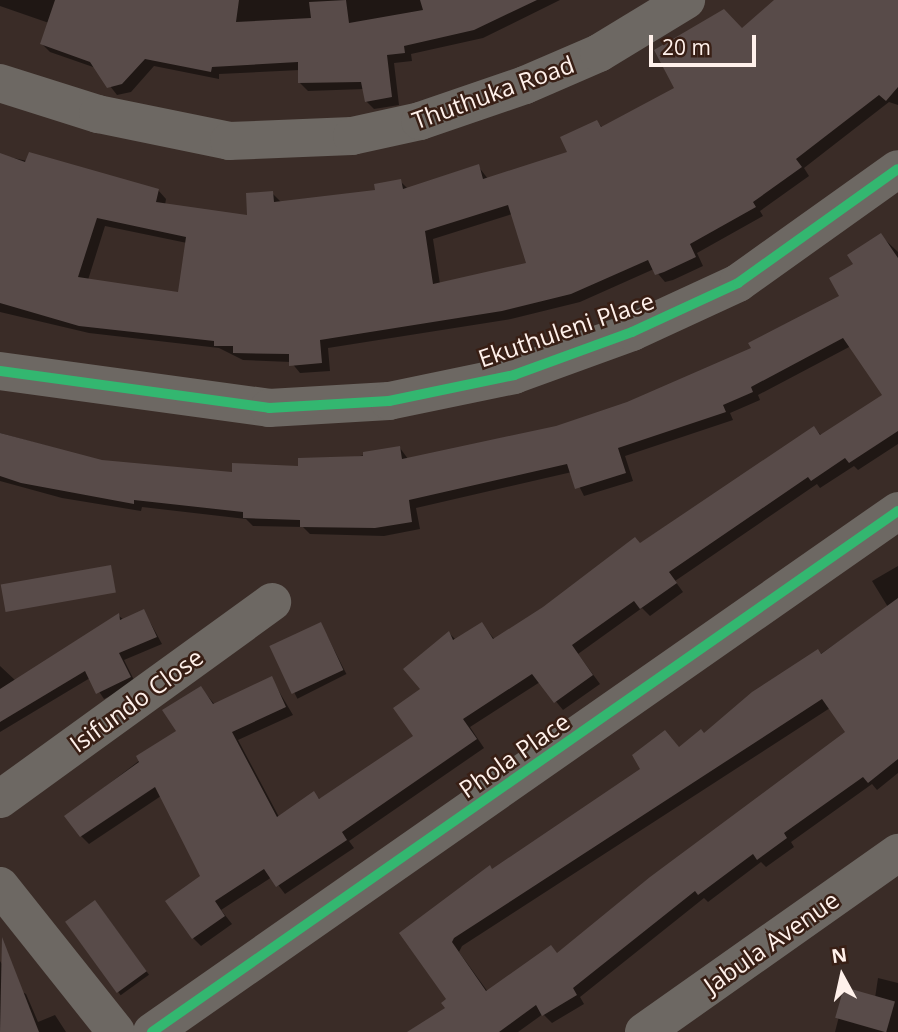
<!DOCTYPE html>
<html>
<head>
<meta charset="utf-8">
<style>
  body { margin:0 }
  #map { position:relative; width:898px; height:1032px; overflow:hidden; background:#3a2c27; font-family:"Open Sans",sans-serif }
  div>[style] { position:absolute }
  .shadow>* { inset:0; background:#0007; transform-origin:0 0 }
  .building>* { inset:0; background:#584b49; transform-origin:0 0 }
  .minor>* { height:38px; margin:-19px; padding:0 19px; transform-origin:19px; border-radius:19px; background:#6d6863 }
  .cycleway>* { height:10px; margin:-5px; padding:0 5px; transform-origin:5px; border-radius:5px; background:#33b770 }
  span { translate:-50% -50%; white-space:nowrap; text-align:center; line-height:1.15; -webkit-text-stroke:5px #381f15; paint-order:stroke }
  .street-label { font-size:24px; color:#fff1eb }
  .north { position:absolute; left:807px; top:941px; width:70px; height:70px; -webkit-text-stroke:5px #381f15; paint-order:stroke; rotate:352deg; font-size:19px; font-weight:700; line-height:28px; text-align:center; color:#fff1eb }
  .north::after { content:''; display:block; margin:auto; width:24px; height:32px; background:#fff1eb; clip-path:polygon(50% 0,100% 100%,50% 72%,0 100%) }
  .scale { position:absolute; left:649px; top:35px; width:107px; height:32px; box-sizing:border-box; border:4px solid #fff1eb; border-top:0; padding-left:9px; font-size:21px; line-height:24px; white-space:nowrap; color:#fff1eb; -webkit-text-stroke:5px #381f15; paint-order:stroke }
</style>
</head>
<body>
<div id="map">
  <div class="shadow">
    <i style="clip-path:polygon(0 0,560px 0,483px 38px,411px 54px,412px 61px,394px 63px,399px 105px,374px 109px,366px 101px,364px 89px,308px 91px,300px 83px,300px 70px,219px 74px,219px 79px,154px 66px,131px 92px,117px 95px,96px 68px,50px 52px,42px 44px,49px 23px,0 6px)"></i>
    <i style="clip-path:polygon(evenodd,777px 0,898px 0,898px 105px,889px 102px,804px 168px,809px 176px,760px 211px,763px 216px,697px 253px,703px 266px,673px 280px,665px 282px,654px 269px,580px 302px,511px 319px,328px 348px,330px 371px,300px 373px,291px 362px,243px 360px,219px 348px,89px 333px,0 312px,0 155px,158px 190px,166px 199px,165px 205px,249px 217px,272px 193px,281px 202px,377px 192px,400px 181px,408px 189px,478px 166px,488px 179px,570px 153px,597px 122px,603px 128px,677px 89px,777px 0,512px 214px,528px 264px,440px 284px,433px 239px,512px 214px,777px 0,105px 226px,187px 243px,180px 294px,88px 280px,105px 226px)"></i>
    <i style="clip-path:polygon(880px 235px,898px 252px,898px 444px,858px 470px,854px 466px,820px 488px,817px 484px,675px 581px,683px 592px,650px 616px,642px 608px,578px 654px,600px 684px,563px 710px,540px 682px,470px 727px,484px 748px,349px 841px,354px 848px,285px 894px,272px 877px,221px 910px,232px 924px,201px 946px,193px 938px,202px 877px,161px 796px,89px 844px,81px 836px,67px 816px,178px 731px,201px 688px,215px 705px,271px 678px,293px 715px,238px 740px,279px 817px,314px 794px,321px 800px,415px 737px,423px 689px,449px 633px,456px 640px,482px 624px,495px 640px,814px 428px,822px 436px,885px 395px,851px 346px,758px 395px,760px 400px,730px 413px,733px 420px,625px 456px,633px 481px,584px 496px,572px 472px,416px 508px,420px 529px,384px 536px,310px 534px,303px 527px,253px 526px,246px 519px,142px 507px,141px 511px,62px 498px,0 481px,0 433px,101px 461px,234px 474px,300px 468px,400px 448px,408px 459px,556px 427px,628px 404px,753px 349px,842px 296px,856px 265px)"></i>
    <i style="clip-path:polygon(evenodd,898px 566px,898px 773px,877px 790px,872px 784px,791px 842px,794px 847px,766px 867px,761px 862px,708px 902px,704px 898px,580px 997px,584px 1004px,552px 1023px,543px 1014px,518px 1032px,410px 1032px,447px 1009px,449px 999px,401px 934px,704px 735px,888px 607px,872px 581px,898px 566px,830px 708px,848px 733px,558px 955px,488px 992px,459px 952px,462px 946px,830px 708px)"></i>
    <i style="clip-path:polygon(144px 611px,162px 644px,124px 660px,136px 684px,104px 699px,90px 678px,0 732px,0 666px,16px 681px,119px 616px,124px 620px)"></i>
    <i style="left:321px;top:624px;width:56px;height:55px;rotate:63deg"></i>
    <i style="left:99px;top:906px;width:85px;height:35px;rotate:54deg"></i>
    <i style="clip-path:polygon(0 961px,17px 989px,26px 994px,38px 1022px,55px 1015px,66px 1032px,0 1032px)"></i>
    <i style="clip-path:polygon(878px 978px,898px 983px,898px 1032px,835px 1032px,846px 989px,875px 998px)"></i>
  </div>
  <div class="building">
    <i style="clip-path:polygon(55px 0,239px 0,236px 22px,311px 18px,309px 2px,346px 0,349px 23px,423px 10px,420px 0,537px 0,474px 30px,404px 46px,405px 53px,387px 55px,392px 97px,365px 102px,361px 82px,298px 83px,298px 62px,212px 67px,211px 72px,145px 59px,122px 84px,107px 88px,90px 62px,40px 44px)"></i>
    <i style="clip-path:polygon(evenodd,774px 0,898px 0,898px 87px,886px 101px,879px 95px,796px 159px,802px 167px,753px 202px,756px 207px,690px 244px,696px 257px,664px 272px,655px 275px,648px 260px,571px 294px,502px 311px,320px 340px,322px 363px,289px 366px,289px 354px,233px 353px,233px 346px,214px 346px,214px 341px,79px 326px,0 303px,0 153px,25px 162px,29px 152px,159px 189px,156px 202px,247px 215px,246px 193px,273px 191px,274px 202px,375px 190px,374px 184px,401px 179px,403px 189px,479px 164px,483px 179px,567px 152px,560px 137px,597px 120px,601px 127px,674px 88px,654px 50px,724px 9px,742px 28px,774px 0,508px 205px,526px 263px,433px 284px,425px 231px,508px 205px,774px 0,97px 218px,186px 237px,178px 292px,78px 277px,97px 218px)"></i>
    <i style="clip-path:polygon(881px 233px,898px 258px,898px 431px,849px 463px,845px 458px,811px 481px,808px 477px,669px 572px,677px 583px,640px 609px,634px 601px,572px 645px,593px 675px,554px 703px,532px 674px,463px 719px,477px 739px,342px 832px,347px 840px,276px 887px,264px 869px,215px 901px,225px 916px,192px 939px,165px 901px,200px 876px,155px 787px,80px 837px,64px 816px,139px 762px,136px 756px,176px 731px,162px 710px,201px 686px,213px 704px,272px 676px,286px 707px,232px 732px,277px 817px,314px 791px,319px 799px,413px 736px,393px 708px,420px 689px,403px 669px,449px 631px,453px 640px,482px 622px,493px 639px,543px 607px,635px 537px,640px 543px,814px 426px,820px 435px,882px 395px,843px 338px,751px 387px,753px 392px,723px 405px,726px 412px,618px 448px,626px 473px,575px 489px,567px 464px,409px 500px,412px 522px,375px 528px,300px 527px,300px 520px,243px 518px,243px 512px,134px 500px,134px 504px,21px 483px,0 476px,0 433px,102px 460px,232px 472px,232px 463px,298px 466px,298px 458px,363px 456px,363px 452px,400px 446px,402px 459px,556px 426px,627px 402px,751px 348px,748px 343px,839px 296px,829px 278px,853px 264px,847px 255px)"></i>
    <i style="left:111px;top:565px;width:28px;height:112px;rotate:80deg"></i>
    <i style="clip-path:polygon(evenodd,898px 598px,898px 759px,868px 783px,863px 777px,784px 833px,787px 838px,757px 860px,753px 854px,698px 895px,695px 891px,573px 988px,577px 995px,542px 1016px,536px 1005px,499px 1032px,407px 1032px,445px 1008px,441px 1003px,446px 999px,399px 933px,490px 865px,492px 869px,640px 769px,632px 755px,665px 730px,679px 747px,701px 729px,704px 733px,752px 692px,818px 649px,821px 654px,898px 598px,822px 699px,845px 732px,650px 877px,557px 953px,551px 945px,486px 991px,452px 942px,454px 938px,822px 699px)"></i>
    <i style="clip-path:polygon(144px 609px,157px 637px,119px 653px,131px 677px,96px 694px,85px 671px,0 722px,0 689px,119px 613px,120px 620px)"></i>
    <i style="left:321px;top:622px;width:53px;height:57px;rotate:65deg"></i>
    <i style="left:95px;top:900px;width:88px;height:37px;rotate:54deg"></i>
    <i style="clip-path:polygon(2px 937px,39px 1032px,0 1032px)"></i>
    <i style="left:844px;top:987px;width:53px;height:32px;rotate:16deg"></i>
  </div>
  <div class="minor">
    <i style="left:0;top:83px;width:103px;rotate:17.6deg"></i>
    <i style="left:98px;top:114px;width:134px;rotate:11.6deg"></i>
    <i style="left:229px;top:141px;width:123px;rotate:-2.3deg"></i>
    <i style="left:352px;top:136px;width:70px;rotate:-12.4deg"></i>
    <i style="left:420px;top:121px;width:111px;rotate:-18.9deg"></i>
    <i style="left:525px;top:85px;width:81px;rotate:-23.4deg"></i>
    <i style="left:599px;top:53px;width:102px;rotate:-31.3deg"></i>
    <i style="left:0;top:371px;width:272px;rotate:7.8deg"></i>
    <i style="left:269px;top:408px;width:120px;rotate:-3.3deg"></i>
    <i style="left:389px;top:401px;width:128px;rotate:-11.7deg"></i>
    <i style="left:514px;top:375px;width:126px;rotate:-20deg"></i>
    <i style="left:632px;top:332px;width:117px;rotate:-24.8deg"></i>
    <i style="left:738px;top:283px;width:196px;rotate:-35.5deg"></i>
    <i style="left:0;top:799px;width:336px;rotate:-35.9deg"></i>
    <i style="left:0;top:886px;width:186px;rotate:51.5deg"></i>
    <i style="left:152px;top:1032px;width:910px;rotate:-34.93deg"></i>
    <i style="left:644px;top:1032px;width:311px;rotate:-35.2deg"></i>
  </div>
  <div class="cycleway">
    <i style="left:0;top:371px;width:272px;rotate:7.8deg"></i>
    <i style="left:269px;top:408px;width:120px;rotate:-3.3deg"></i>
    <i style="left:389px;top:401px;width:128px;rotate:-11.7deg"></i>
    <i style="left:514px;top:375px;width:126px;rotate:-20deg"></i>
    <i style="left:632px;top:332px;width:117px;rotate:-24.8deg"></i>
    <i style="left:738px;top:283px;width:196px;rotate:-35.5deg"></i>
    <i style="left:152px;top:1032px;width:910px;rotate:-34.93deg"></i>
  </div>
  <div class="street-label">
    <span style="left:493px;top:92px;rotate:-20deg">Thuthuka Road</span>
    <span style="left:566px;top:329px;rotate:-19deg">Ekuthuleni Place</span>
    <span style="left:136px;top:700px;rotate:-36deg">Isifundo Close</span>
    <span style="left:514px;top:755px;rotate:-35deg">Phola Place</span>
    <span style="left:771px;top:942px;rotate:-35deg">Jabula Avenue</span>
  </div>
  <div class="north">N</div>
  <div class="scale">20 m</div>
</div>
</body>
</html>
